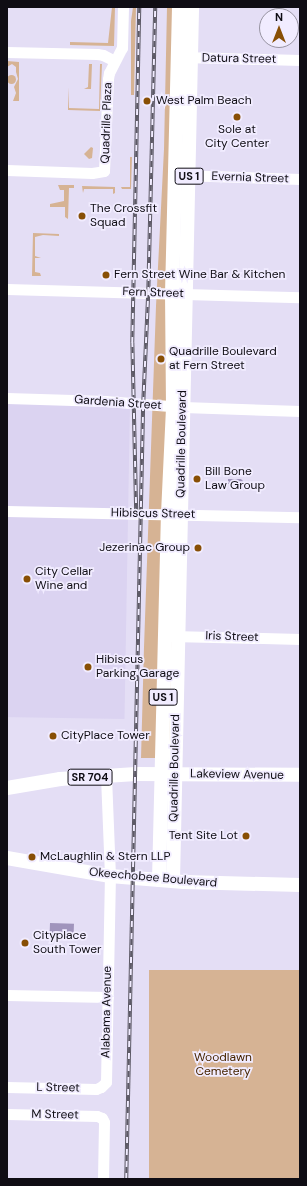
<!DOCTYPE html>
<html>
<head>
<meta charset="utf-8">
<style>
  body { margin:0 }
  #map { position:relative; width:307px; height:1186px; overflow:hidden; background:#e4def5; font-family:"DM Sans",sans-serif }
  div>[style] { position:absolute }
  .built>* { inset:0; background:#dbd3f1; transform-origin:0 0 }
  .green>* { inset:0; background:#d6b394; transform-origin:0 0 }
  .round { border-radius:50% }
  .water>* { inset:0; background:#a094bc; transform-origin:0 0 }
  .minor>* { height:11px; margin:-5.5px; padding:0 5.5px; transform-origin:5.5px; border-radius:5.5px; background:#fff }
  .major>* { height:14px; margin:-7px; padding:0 7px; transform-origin:7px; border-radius:7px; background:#fff }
  .rail>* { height:3.5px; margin-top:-1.75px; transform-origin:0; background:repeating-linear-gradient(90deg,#f1ecff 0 6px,#5d5a66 0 12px); box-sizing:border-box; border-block:1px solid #5d5a66 }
  .dots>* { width:11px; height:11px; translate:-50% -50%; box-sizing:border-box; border:2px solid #f1ecff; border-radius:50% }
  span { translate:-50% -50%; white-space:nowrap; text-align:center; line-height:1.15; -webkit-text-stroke:3.5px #f1ecff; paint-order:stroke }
  .shield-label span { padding:1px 3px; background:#f1ecff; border:1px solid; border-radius:3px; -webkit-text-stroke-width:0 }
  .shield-label { font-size:11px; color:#0f0d14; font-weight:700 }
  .street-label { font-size:12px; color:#0f0d14 }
  .poi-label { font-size:12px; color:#0f0d14 }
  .left { translate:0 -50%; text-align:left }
  .right { translate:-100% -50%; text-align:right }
  .park-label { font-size:12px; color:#462400 }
  .frame { position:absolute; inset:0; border:8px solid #0f0d14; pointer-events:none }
  .north { position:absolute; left:259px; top:8px; width:40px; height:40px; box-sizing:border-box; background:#f1ecff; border:1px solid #9793a1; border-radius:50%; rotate:0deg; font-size:11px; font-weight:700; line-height:16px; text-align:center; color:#0f0d14 }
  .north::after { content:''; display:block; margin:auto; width:14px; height:18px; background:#884f05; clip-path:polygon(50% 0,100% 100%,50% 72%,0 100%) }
</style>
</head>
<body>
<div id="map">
  <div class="built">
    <i style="left:7px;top:403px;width:123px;height:314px;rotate:1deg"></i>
  </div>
  <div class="green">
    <i style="clip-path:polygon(112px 7px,115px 7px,114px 46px,70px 45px,70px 42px,108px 43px)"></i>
    <i style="clip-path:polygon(133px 7px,136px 7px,135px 49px,134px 95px,131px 95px,131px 21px)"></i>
    <i style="clip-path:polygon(167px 7px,175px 7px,171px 758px,141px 758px,144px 647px,156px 306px,164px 149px)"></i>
    <i style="clip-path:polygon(7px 61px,19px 62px,19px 101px,13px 101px,16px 93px,14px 87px,18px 79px,16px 72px,16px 67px,12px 64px,7px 67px)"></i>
    <i style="clip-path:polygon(89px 64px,92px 64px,91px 89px,84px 89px,88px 87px)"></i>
    <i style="clip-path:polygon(100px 64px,102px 64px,100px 111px,68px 110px,68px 87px,69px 108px,99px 109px)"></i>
    <i class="round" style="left:6.5px;top:74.5px;width:9px;height:9px"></i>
    <i style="clip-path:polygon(91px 147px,93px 148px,92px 158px,89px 159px,84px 154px)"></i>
    <i style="clip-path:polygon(130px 157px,132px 157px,131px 189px,122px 189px,121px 187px,130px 187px)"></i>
    <i style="clip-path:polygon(58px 185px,74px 185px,74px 188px,69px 188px,68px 219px,65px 217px,65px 207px,50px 207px,50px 204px,64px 201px,64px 190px,60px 190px)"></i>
    <i style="clip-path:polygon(82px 186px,115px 187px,115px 193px,113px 194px,113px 189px,84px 189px,83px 193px)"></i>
    <i style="clip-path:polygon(33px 233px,59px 234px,59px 236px,43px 235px,35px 237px,35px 256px,41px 258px,35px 258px,35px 272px,40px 273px,41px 276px,32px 276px)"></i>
    <i style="left:149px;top:970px;width:151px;height:209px"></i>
  </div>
  <div class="water">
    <i style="clip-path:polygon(228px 479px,241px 479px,243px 481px,244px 489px,236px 489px,236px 484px,228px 484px)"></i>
    <i style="left:50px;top:923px;width:24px;height:12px;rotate:2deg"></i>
  </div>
  <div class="minor">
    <i style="left:7px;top:52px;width:90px;rotate:1.3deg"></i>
    <i style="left:97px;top:54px;width:6px;rotate:9deg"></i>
    <i style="left:103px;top:55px;width:13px;rotate:27deg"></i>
    <i style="left:183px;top:57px;width:117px;rotate:1.5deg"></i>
    <i style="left:7px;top:170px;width:85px;rotate:2deg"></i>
    <i style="left:92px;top:173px;width:12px;rotate:-9deg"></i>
    <i style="left:104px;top:171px;width:92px;rotate:-87.5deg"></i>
    <i style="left:108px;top:79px;width:6px;rotate:-81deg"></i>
    <i style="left:109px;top:73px;width:28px;rotate:-63deg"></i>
    <i style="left:122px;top:48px;width:41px;rotate:-88.6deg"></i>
    <i style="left:180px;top:175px;width:120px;rotate:1.9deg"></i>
    <i style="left:7px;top:289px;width:293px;rotate:1.6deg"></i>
    <i style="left:7px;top:398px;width:98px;rotate:1.8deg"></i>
    <i style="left:105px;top:401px;width:78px;rotate:4.4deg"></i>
    <i style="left:183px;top:407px;width:117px;rotate:2deg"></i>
    <i style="left:7px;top:511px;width:293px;rotate:1.2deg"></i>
    <i style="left:171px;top:636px;width:129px;rotate:1.3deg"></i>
    <i style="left:7px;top:995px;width:101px;rotate:1.1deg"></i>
    <i style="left:7px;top:1087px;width:89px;rotate:1.3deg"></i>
    <i style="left:96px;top:1089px;width:5px;rotate:-22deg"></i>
    <i style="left:101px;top:1087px;width:7px;rotate:-45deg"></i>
    <i style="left:106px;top:1082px;width:206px;rotate:-88.9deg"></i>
    <i style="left:110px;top:876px;width:101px;rotate:-92.3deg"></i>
    <i style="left:7px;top:1114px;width:90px;rotate:1.3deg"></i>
    <i style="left:97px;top:1116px;width:5px;rotate:22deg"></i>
    <i style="left:102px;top:1118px;width:4px;rotate:63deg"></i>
    <i style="left:104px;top:1122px;width:57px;rotate:91deg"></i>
  </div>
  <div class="major">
    <i style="left:7px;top:788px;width:54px;rotate:-9.6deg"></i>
    <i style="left:60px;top:779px;width:76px;rotate:-3.8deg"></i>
    <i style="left:136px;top:774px;width:164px;rotate:0.3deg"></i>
    <i style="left:7px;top:858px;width:105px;rotate:9.9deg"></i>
    <i style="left:110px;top:876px;width:74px;rotate:4.6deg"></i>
    <i style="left:184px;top:882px;width:116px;rotate:1.5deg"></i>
    <i style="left:159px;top:880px;width:366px;rotate:-88.6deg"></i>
    <i style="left:168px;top:514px;width:107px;rotate:-87.3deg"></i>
    <i style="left:173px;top:407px;width:113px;rotate:-90.5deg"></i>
    <i style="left:172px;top:294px;width:287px;rotate:-88.6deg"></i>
    <i style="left:173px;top:881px;width:874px;rotate:-88.75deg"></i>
  </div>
  <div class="rail">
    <i style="left:136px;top:515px;width:172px;rotate:-91.3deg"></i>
    <i style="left:132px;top:343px;width:336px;rotate:-88.8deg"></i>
    <i style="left:126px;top:1179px;width:776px;rotate:-88.75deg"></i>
    <i style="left:143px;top:403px;width:110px;rotate:-87.4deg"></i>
    <i style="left:148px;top:293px;width:286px;rotate:-88.6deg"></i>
  </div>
  <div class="dots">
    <i style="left:147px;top:101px;background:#884f05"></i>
    <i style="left:237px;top:117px;background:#884f05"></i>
    <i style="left:82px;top:216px;background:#884f05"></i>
    <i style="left:106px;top:275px;background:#884f05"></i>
    <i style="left:161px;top:359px;background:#884f05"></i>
    <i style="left:197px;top:479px;background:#884f05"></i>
    <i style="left:198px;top:548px;background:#884f05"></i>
    <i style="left:27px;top:579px;background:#884f05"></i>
    <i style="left:88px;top:667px;background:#884f05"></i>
    <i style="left:53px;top:736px;background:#884f05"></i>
    <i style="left:246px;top:836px;background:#884f05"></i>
    <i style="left:32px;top:857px;background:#884f05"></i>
    <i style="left:25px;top:943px;background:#884f05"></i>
  </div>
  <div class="shield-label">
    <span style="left:189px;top:176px">US 1</span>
    <span style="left:163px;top:697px">US 1</span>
    <span style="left:90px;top:777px">SR 704</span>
  </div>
  <div class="street-label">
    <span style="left:239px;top:59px;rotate:1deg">Datura Street</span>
    <span style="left:107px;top:123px;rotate:-88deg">Quadrille Plaza</span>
    <span style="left:250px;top:178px;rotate:2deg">Evernia Street</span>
    <span style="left:153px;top:293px;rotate:2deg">Fern Street</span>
    <span style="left:118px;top:403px;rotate:4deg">Gardenia Street</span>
    <span style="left:182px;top:444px;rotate:-89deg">Quadrille Boulevard</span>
    <span style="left:153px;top:514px;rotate:1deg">Hibiscus Street</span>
    <span style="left:232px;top:637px;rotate:2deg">Iris Street</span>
    <span style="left:175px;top:768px;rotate:-89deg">Quadrille Boulevard</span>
    <span style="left:237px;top:775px;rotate:1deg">Lakeview Avenue</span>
    <span style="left:153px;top:878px;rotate:5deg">Okeechobee Boulevard</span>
    <span style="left:107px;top:1012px;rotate:-89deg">Alabama Avenue</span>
    <span style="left:58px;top:1088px;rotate:1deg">L Street</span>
    <span style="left:55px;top:1115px;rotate:1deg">M Street</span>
  </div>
  <div class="poi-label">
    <span class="left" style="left:156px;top:101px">West Palm Beach</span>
    <span style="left:237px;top:137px">Sole at<br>City Center</span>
    <span class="left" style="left:90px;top:216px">The Crossfit<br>Squad</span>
    <span class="left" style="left:114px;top:275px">Fern Street Wine Bar &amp; Kitchen</span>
    <span class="left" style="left:169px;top:359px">Quadrille Boulevard<br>at Fern Street</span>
    <span class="left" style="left:205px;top:479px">Bill Bone<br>Law Group</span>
    <span class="right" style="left:190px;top:548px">Jezerinac Group</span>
    <span class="left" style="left:35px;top:579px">City Cellar<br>Wine and</span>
    <span class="left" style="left:96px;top:667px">Hibiscus<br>Parking Garage</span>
    <span class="left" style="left:61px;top:736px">CityPlace Tower</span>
    <span class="right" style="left:238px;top:836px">Tent Site Lot</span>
    <span class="left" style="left:40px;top:857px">McLaughlin &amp; Stern LLP</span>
    <span class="left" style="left:33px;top:943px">Cityplace<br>South Tower</span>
  </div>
  <div class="park-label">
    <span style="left:223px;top:1065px">Woodlawn<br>Cemetery</span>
  </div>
  <div class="frame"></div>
  <div class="north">N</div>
</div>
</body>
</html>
